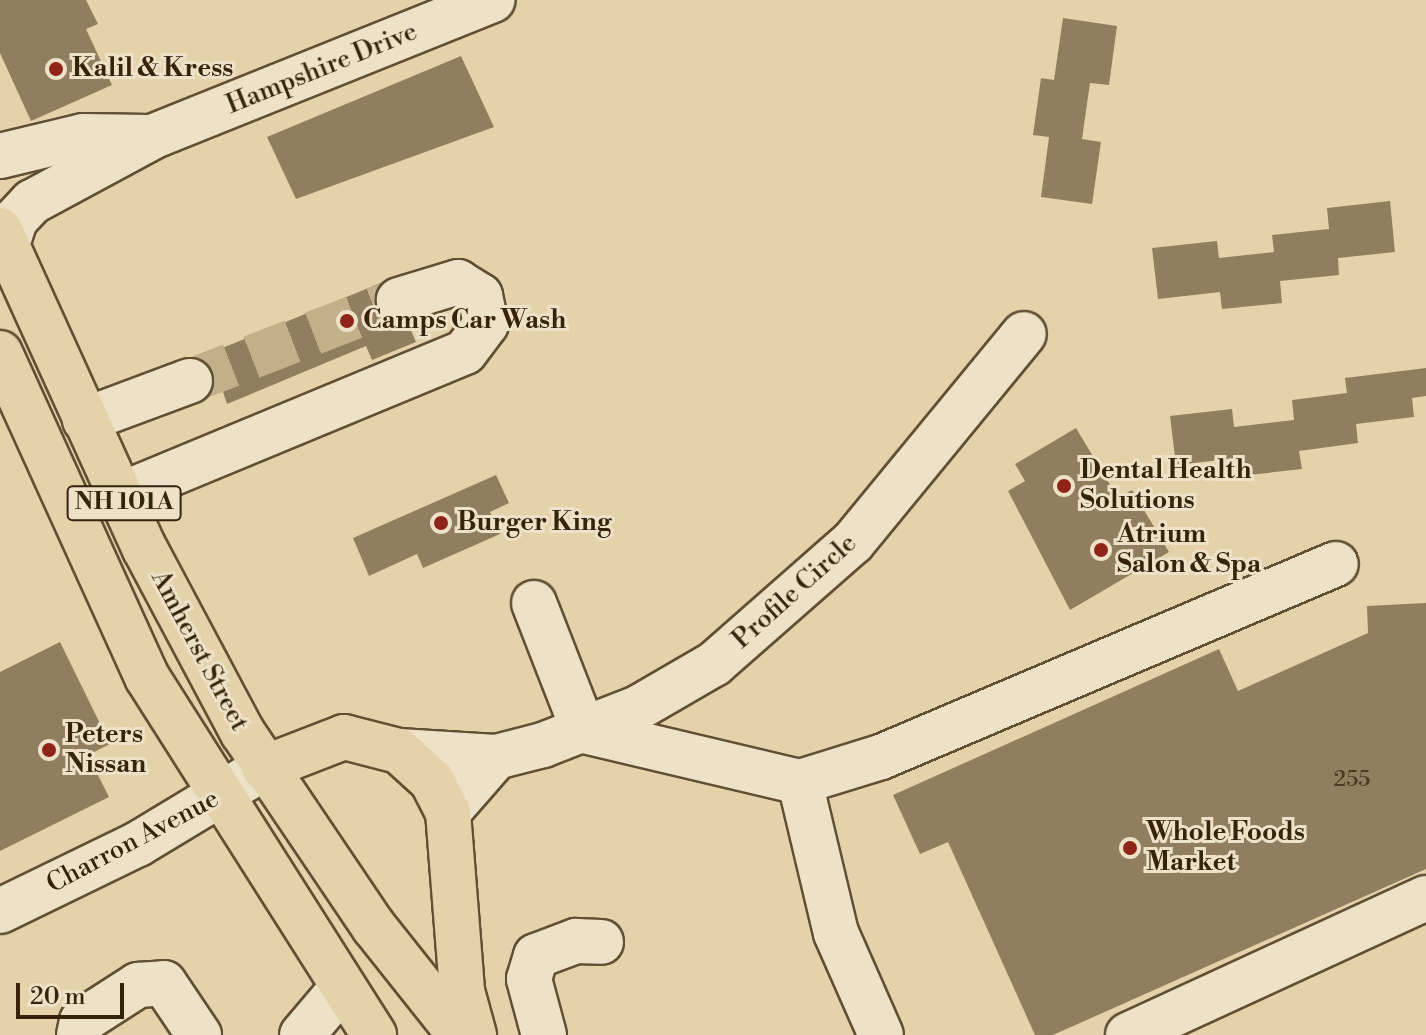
<!DOCTYPE html>
<html>
<head>
<meta charset="utf-8">
<style>
  body { margin:0 }
  #map { position:relative; width:1426px; height:1035px; overflow:hidden; background:#e4d3aa; font-family:"Libre Bodoni",serif }
  div>[style] { position:absolute }
  .building>* { inset:0; background:#907f5e }
  .minor-tunnel>* { height:44px; margin-top:-22px; transform-origin:0; background:repeating-linear-gradient(90deg,#c1b08a 0 44px,transparent 0 66px) }
  .roads { filter:drop-shadow(2px 0 #614f34) drop-shadow(-2px 0 #614f34) drop-shadow(0 2px #614f34) drop-shadow(0 -2px #614f34) }
  .minor>* { height:44px; margin:-22px; padding:0 22px; transform-origin:22px; border-radius:22px; background:#ede2c8 }
  .highway>* { height:44px; margin:-22px; padding:0 22px; transform-origin:22px; border-radius:22px; background:#e4d3aa }
  .dots>* { width:22px; height:22px; translate:-50% -50%; box-sizing:border-box; border:4px solid #ede2c8; border-radius:50% }
  span { translate:-50% -50%; white-space:nowrap; text-align:center; line-height:1.15; -webkit-text-stroke:6px #ede2c8; paint-order:stroke }
  .number-label { font-size:22px; color:#4c3a20 }
  .number-label span { -webkit-text-stroke-width:0 }
  .shield-label span { padding:2px 6px; background:#ede2c8; border:2px solid; border-radius:6px; -webkit-text-stroke-width:0 }
  .shield-label { font-size:24px; color:#35230c; font-weight:700 }
  .poi-label { font-size:26px; color:#35230c; font-weight:700 }
  .left { translate:0 -50%; text-align:left }
  .street-label { font-size:26px; color:#35230c }
  .scale { position:absolute; left:16px; top:983px; width:108px; height:36px; box-sizing:border-box; border:4px solid #35230c; border-top:0; padding-left:10px; font-size:24px; line-height:28px; white-space:nowrap; color:#35230c; -webkit-text-stroke:6px #ede2c8; paint-order:stroke }
</style>
</head>
<body>
<div id="map">
  <div class="building">
    <i style="clip-path:polygon(0 0,86px 0,98px 24px,86px 29px,112px 85px,31px 121px,0 53px)"></i>
    <i style="clip-path:polygon(1063px 18px,1117px 26px,1109px 85px,1090px 83px,1082px 139px,1101px 142px,1092px 204px,1041px 197px,1049px 137px,1033px 135px,1041px 78px,1054px 80px)"></i>
    <i style="clip-path:polygon(461px 56px,494px 127px,296px 199px,267px 137px)"></i>
    <i style="clip-path:polygon(1390px 201px,1395px 252px,1338px 258px,1339px 275px,1280px 281px,1282px 303px,1222px 309px,1220px 292px,1158px 299px,1152px 248px,1217px 241px,1219px 258px,1274px 252px,1272px 235px,1329px 229px,1327px 208px)"></i>
    <i style="clip-path:polygon(383px 282px,375px 308px,393px 324px,408px 323px,416px 342px,372px 360px,366px 346px,227px 404px,222px 389px,211px 394px,214px 373px,198px 358px)"></i>
    <i style="clip-path:polygon(1426px 368px,1426px 396px,1412px 398px,1414px 417px,1356px 424px,1358px 443px,1299px 451px,1302px 469px,1240px 476px,1238px 458px,1176px 465px,1170px 416px,1232px 409px,1234px 427px,1294px 420px,1292px 400px,1347px 393px,1345px 378px)"></i>
    <i style="clip-path:polygon(1076px 428px,1118px 498px,1132px 490px,1169px 552px,1070px 610px,1008px 491px,1025px 481px,1015px 464px)"></i>
    <i style="clip-path:polygon(496px 475px,509px 503px,490px 512px,500px 534px,423px 568px,417px 554px,369px 576px,353px 538px)"></i>
    <i style="clip-path:polygon(1426px 603px,1426px 869px,1053px 1035px,1035px 1035px,948px 842px,920px 854px,893px 795px,1219px 649px,1238px 691px,1368px 633px,1367px 606px)"></i>
    <i style="clip-path:polygon(60px 642px,110px 744px,88px 755px,109px 797px,0 851px,0 672px)"></i>
  </div>
  <div class="minor-tunnel">
    <i style="left:190px;top:381px;width:224px;rotate:-21.2deg"></i>
  </div>
  <div class="roads">
    <div class="minor">
      <i style="left:0;top:156px;width:85px;rotate:-13.5deg"></i>
      <i style="left:83px;top:136px;width:66px;rotate:0.9deg"></i>
      <i style="left:7px;top:245px;width:26px;rotate:-72deg"></i>
      <i style="left:15px;top:220px;width:25px;rotate:-47deg"></i>
      <i style="left:32px;top:202px;width:136px;rotate:-28.4deg"></i>
      <i style="left:152px;top:137px;width:367px;rotate:-21.9deg"></i>
      <i style="left:85px;top:420px;width:112px;rotate:-20.4deg"></i>
      <i style="left:120px;top:495px;width:373px;rotate:-22.5deg"></i>
      <i style="left:465px;top:352px;width:35px;rotate:-53deg"></i>
      <i style="left:486px;top:324px;width:29px;rotate:-102deg"></i>
      <i style="left:480px;top:296px;width:26px;rotate:-148deg"></i>
      <i style="left:458px;top:282px;width:62px;rotate:163deg"></i>
      <i style="left:534px;top:603px;width:137px;rotate:68.7deg"></i>
      <i style="left:584px;top:731px;width:222px;rotate:13.3deg"></i>
      <i style="left:800px;top:782px;width:155px;rotate:76.6deg"></i>
      <i style="left:836px;top:933px;width:111px;rotate:66.2deg"></i>
      <i style="left:399px;top:751px;width:97px;rotate:3.5deg"></i>
      <i style="left:496px;top:757px;width:49px;rotate:-14.3deg"></i>
      <i style="left:543px;top:745px;width:102px;rotate:-21.3deg"></i>
      <i style="left:638px;top:708px;width:88px;rotate:-30.1deg"></i>
      <i style="left:714px;top:664px;width:185px;rotate:-41.3deg"></i>
      <i style="left:853px;top:542px;width:269px;rotate:-50.6deg"></i>
      <i style="left:800px;top:782px;width:85px;rotate:-17.2deg"></i>
      <i style="left:881px;top:757px;width:494px;rotate:-23deg"></i>
      <i style="left:448px;top:812px;width:73px;rotate:-48.9deg"></i>
      <i style="left:0;top:911px;width:153px;rotate:-25.9deg"></i>
      <i style="left:138px;top:844px;width:147px;rotate:-31.1deg"></i>
      <i style="left:79px;top:1035px;width:14px;rotate:-78deg"></i>
      <i style="left:82px;top:1021px;width:67px;rotate:-32.7deg"></i>
      <i style="left:138px;top:985px;width:26px;rotate:-4deg"></i>
      <i style="left:164px;top:983px;width:63px;rotate:56.1deg"></i>
      <i style="left:302px;top:1035px;width:60px;rotate:-49.7deg"></i>
      <i style="left:544px;top:1035px;width:58px;rotate:-105deg"></i>
      <i style="left:529px;top:979px;width:24px;rotate:-73deg"></i>
      <i style="left:536px;top:956px;width:43px;rotate:-20.6deg"></i>
      <i style="left:576px;top:941px;width:25px;rotate:2deg"></i>
      <i style="left:1128px;top:1035px;width:328px;rotate:-24.7deg"></i>
    </div>
    <div class="highway">
      <i style="left:0;top:230px;width:350px;rotate:65.6deg"></i>
      <i style="left:145px;top:549px;width:208px;rotate:62deg"></i>
      <i style="left:243px;top:733px;width:234px;rotate:56deg"></i>
      <i style="left:374px;top:927px;width:138px;rotate:51.5deg"></i>
      <i style="left:0;top:353px;width:356px;rotate:65.6deg"></i>
      <i style="left:147px;top:677px;width:424px;rotate:57.6deg"></i>
      <i style="left:264px;top:768px;width:86px;rotate:-21.2deg"></i>
      <i style="left:344px;top:737px;width:57px;rotate:14.3deg"></i>
      <i style="left:399px;top:751px;width:45px;rotate:42.3deg"></i>
      <i style="left:432px;top:781px;width:35px;rotate:63deg"></i>
      <i style="left:448px;top:812px;width:180px;rotate:85.5deg"></i>
      <i style="left:462px;top:991px;width:46px;rotate:74.7deg"></i>
    </div>
  </div>
  <div class="dots">
    <i style="left:56px;top:69px;background:#8f2418"></i>
    <i style="left:347px;top:321px;background:#8f2418"></i>
    <i style="left:1064px;top:486px;background:#8f2418"></i>
    <i style="left:441px;top:523px;background:#8f2418"></i>
    <i style="left:1101px;top:550px;background:#8f2418"></i>
    <i style="left:49px;top:750px;background:#8f2418"></i>
    <i style="left:1130px;top:848px;background:#8f2418"></i>
  </div>
  <div class="number-label">
    <span style="left:1352px;top:780px">255</span>
  </div>
  <div class="shield-label">
    <span style="left:124px;top:503px">NH 101A</span>
  </div>
  <div class="poi-label">
    <span class="left" style="left:72px;top:69px">Kalil &amp; Kress</span>
    <span class="left" style="left:363px;top:321px">Camps Car Wash</span>
    <span class="left" style="left:1080px;top:486px">Dental Health<br>Solutions</span>
    <span class="left" style="left:457px;top:523px">Burger King</span>
    <span class="left" style="left:1117px;top:550px">Atrium<br>Salon &amp; Spa</span>
    <span class="left" style="left:65px;top:750px">Peters<br>Nissan</span>
    <span class="left" style="left:1146px;top:848px">Whole Foods<br>Market</span>
  </div>
  <div class="street-label">
    <span style="left:322px;top:69px;rotate:-22deg">Hampshire Drive</span>
    <span style="left:795px;top:592px;rotate:-42deg">Profile Circle</span>
    <span style="left:199px;top:651px;rotate:62deg">Amherst Street</span>
    <span style="left:133px;top:842px;rotate:-28deg">Charron Avenue</span>
  </div>
  <div class="scale">20 m</div>
</div>
</body>
</html>
